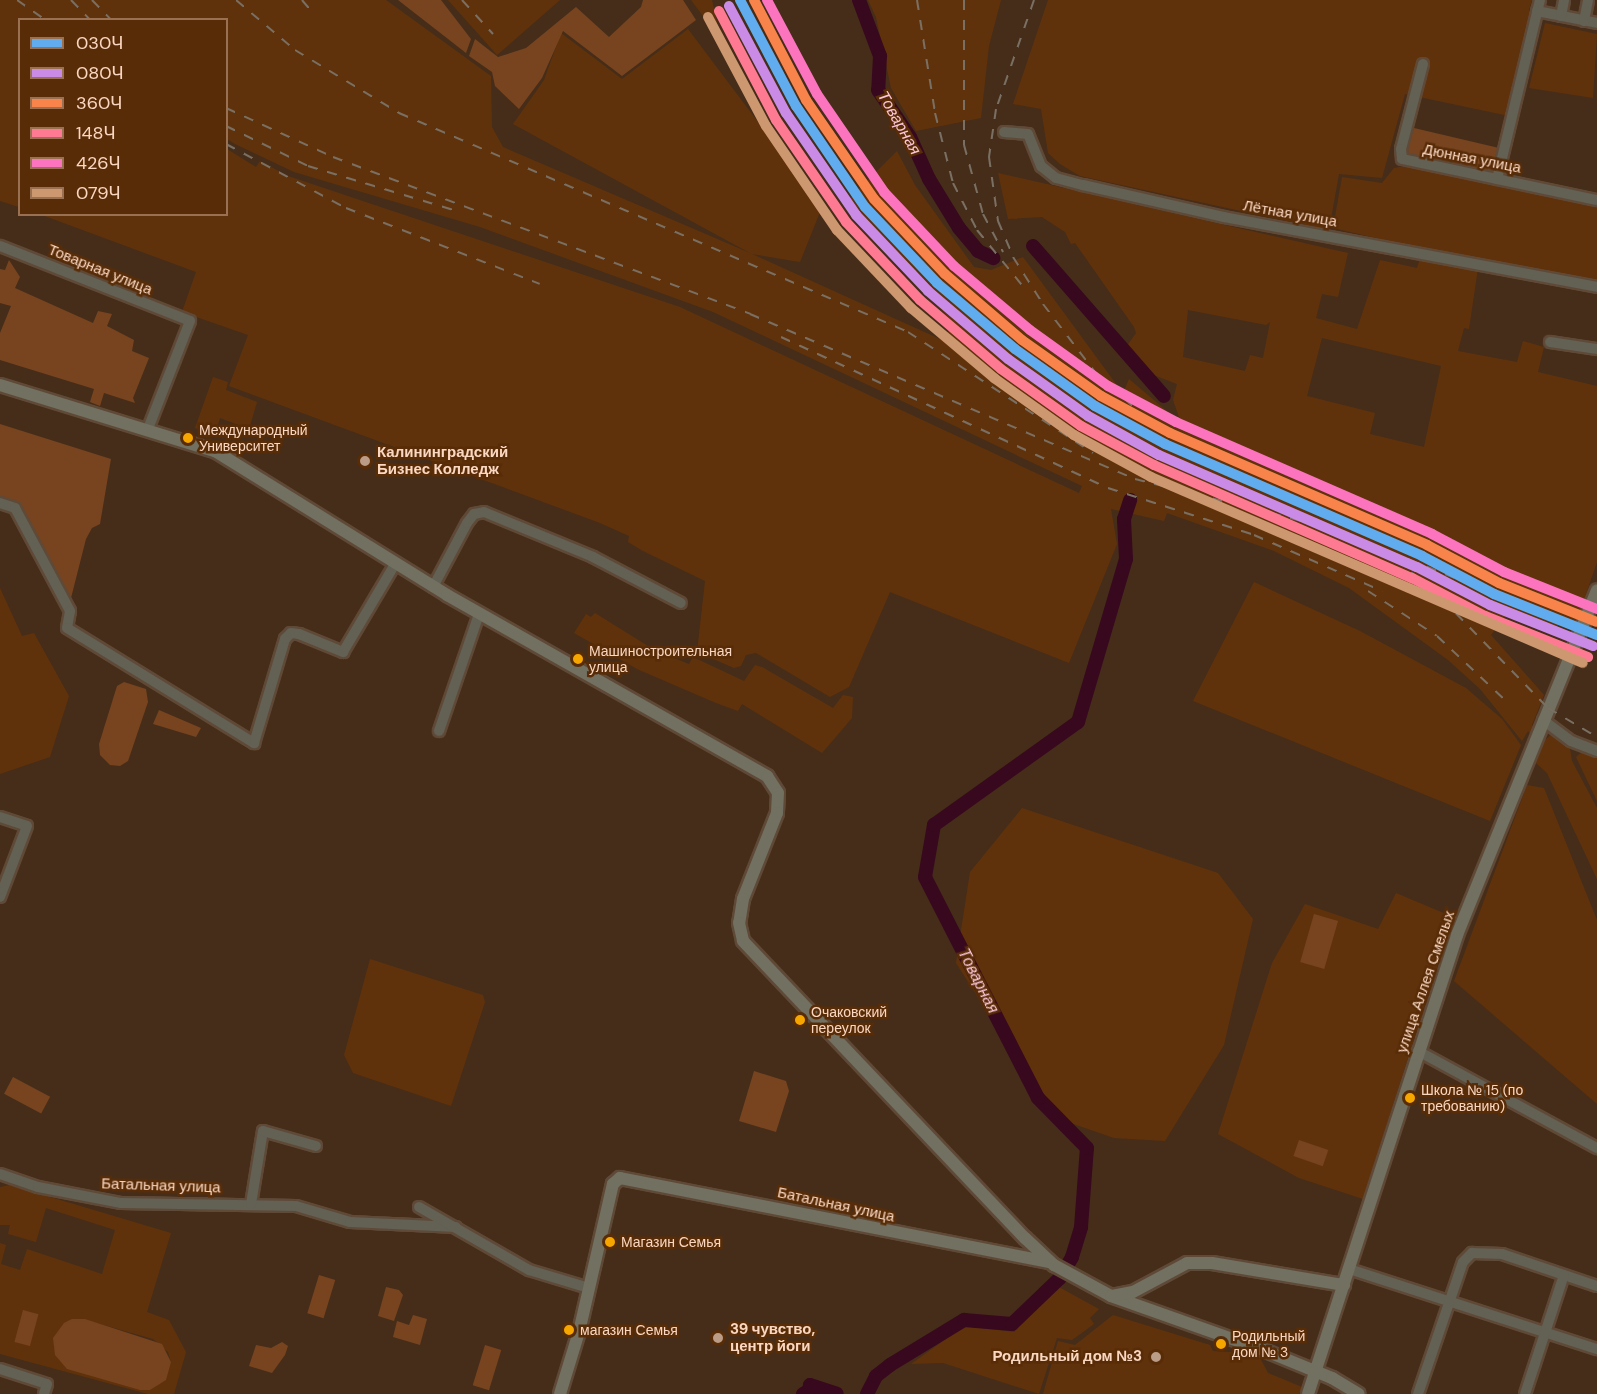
<!DOCTYPE html>
<html>
<head>
<meta charset="utf-8">
<style>
  body { margin:0 }
  #map { position:relative; width:1597px; height:1394px; overflow:hidden; background:#462d19; font-family:"DM Sans",sans-serif }
  div>[style] { position:absolute }
  .built>* { inset:0; background:#60320b }
  .green>* { inset:0; background:#77441f; transform-origin:0 0 }
  .river>* { height:14px; margin:-7px; padding:0 7px; transform-origin:7px; border-radius:7px; background:#38091e }
  .roads { filter:drop-shadow(2px 0 #5f4937) drop-shadow(-2px 0 #5f4937) drop-shadow(0 2px #5f4937) drop-shadow(0 -2px #5f4937) }
  .minor>* { height:10px; margin:-5px; padding:0 5px; transform-origin:5px; border-radius:5px; background:#636054 }
  .major>* { height:12px; margin:-6px; padding:0 6px; transform-origin:6px; border-radius:6px; background:#727060 }
  .rail>* { height:2px; margin-top:-1px; transform-origin:0; background:repeating-linear-gradient(90deg,#796f63 0 10px,transparent 0 20px) }
  .rail-1>* { height:10px; margin:-5px; padding:0 5px; transform-origin:5px; border-radius:5px; background:#60acee }
  .rail-2>* { height:10px; margin:-5px; padding:0 5px; transform-origin:5px; border-radius:5px; background:#ca8be6 }
  .rail-3>* { height:10px; margin:-5px; padding:0 5px; transform-origin:5px; border-radius:5px; background:#f8844c }
  .rail-4>* { height:10px; margin:-5px; padding:0 5px; transform-origin:5px; border-radius:5px; background:#fe7a93 }
  .rail-5>* { height:10px; margin:-5px; padding:0 5px; transform-origin:5px; border-radius:5px; background:#fc73be }
  .rail-6>* { height:10px; margin:-5px; padding:0 5px; transform-origin:5px; border-radius:5px; background:#cd976f }
  .dots>* { width:16px; height:16px; translate:-50% -50%; box-sizing:border-box; border:3px solid #582c07; border-radius:50% }
  span { translate:-50% -50%; white-space:nowrap; text-align:center; line-height:1.15; -webkit-text-stroke:5px #582c07; paint-order:stroke }
  .bus-label { font-size:14px; color:#fad7c1 }
  .left { translate:0 -50%; text-align:left }
  .street-label { font-size:15px; color:#fad7c1 }
  .poi-label { font-size:15px; color:#fad7c1; font-weight:700 }
  .right { translate:-100% -50%; text-align:right }
  .water-label { font-size:16px; color:#fcc6da; font-style:italic }
  .legend { position:absolute; left:18px; top:18px; width:210px; height:198px; box-sizing:border-box; background:#582c07; border:2px solid #997051; margin:0; padding:8px 10px; list-style:none; font-size:18px; color:#fad7c1 }
  .legend li { display:flex; align-items:center; gap:12px; height:30px }
  .legend b { width:30px; border:2px solid #997051 }
</style>
</head>
<body>
<div id="map">
  <div class="built">
    <i style="clip-path:polygon(evenodd,0 0,386px 0,491px 76px,492px 127px,503px 147px,750px 253px,513px 124px,544px 80px,561px 33px,622px 79px,688px 29px,822px 207px,800px 262px,752px 254px,942px 340px,954px 323px,843px 205px,897px 151px,915px 185px,974px 267px,991px 270px,1023px 257px,1119px 388px,1124px 391px,1129px 379px,1181px 423px,1173px 400px,1177px 384px,1151px 374px,1122px 353px,1136px 333px,1134px 327px,1075px 243px,1071px 244px,1065px 232px,1042px 217px,1008px 219px,998px 173px,1348px 253px,1338px 297px,1322px 294px,1316px 318px,1357px 329px,1380px 260px,1417px 268px,1420px 258px,1478px 268px,1469px 329px,1464px 328px,1458px 351px,1517px 362px,1523px 341px,1544px 347px,1538px 372px,1597px 386px,1597px 562px,1575px 626px,1560px 623px,1554px 631px,1508px 612px,1491px 635px,1544px 695px,1532px 725px,1539px 732px,1535px 741px,1528px 731px,1522px 741px,1480px 689px,1448px 660px,1349px 588px,1274px 551px,1167px 513px,1164px 521px,1111px 509px,1117px 544px,1069px 663px,890px 592px,849px 687px,830px 697px,756px 653px,746px 655px,741px 666px,734px 668px,697px 652px,705px 581px,643px 551px,628px 542px,629px 536px,600px 523px,229px 386px,248px 335px,182px 312px,196px 272px,42px 215px,226px 214px,227px 149px,256px 167px,260px 161px,288px 176px,680px 307px,1079px 493px,1082px 486px,713px 312px,480px 227px,294px 172px,235px 144px,227px 139px,226px 20px,20px 20px,19px 207px,0 201px,0 0,1188px 310px,1266px 325px,1270px 322px,1263px 358px,1250px 355px,1245px 371px,1183px 357px,1188px 310px,0 0,1322px 338px,1441px 366px,1424px 447px,1370px 434px,1375px 413px,1307px 396px,1322px 338px)"></i>
    <i style="clip-path:polygon(448px 0,560px 0,497px 55px)"></i>
    <i style="clip-path:polygon(691px 0,712px 0,718px 27px,712px 28px)"></i>
    <i style="clip-path:polygon(868px 0,1001px 0,989px 46px,981px 118px,916px 131px,891px 88px,876px 17px)"></i>
    <i style="clip-path:polygon(1048px 0,1532px 0,1529px 10px,1532px 12px,1509px 116px,1405px 94px,1382px 178px,1339px 174px,1329px 230px,1080px 176px,1060px 164px,1048px 153px,1041px 109px,1013px 104px)"></i>
    <i style="clip-path:polygon(1545px 23px,1597px 34px,1593px 98px,1529px 88px)"></i>
    <i style="clip-path:polygon(1410px 165px,1597px 204px,1597px 282px,1478px 262px,1333px 228px,1342px 177px,1382px 183px,1394px 168px)"></i>
    <i style="clip-path:polygon(213px 377px,228px 382px,226px 390px,257px 402px,249px 429px,220px 418px,215px 434px,195px 428px)"></i>
    <i style="clip-path:polygon(1254px 582px,1360px 631px,1466px 688px,1502px 719px,1521px 745px,1490px 821px,1193px 701px)"></i>
    <i style="clip-path:polygon(0 588px,22px 636px,34px 633px,69px 696px,50px 757px,0 774px)"></i>
    <i style="clip-path:polygon(595px 613px,656px 651px,689px 664px,693px 657px,744px 681px,755px 665px,762px 667px,833px 708px,843px 695px,853px 697px,852px 718px,822px 753px,742px 704px,738px 711px,716px 703px,637px 669px,574px 633px,586px 614px,591px 617px)"></i>
    <i style="clip-path:polygon(1554px 732px,1569px 743px,1572px 761px,1597px 808px,1597px 879px,1547px 773px,1536px 763px,1545px 740px)"></i>
    <i style="clip-path:polygon(1582px 752px,1597px 758px,1597px 801px,1576px 757px)"></i>
    <i style="clip-path:polygon(1527px 785px,1544px 788px,1597px 920px,1597px 1104px,1454px 981px)"></i>
    <i style="clip-path:polygon(1022px 808px,1218px 873px,1253px 919px,1224px 1045px,1165px 1141px,1114px 1138px,1056px 1118px,956px 963px,970px 872px)"></i>
    <i style="clip-path:polygon(1396px 893px,1453px 917px,1363px 1199px,1299px 1178px,1218px 1134px,1272px 963px,1305px 904px,1378px 929px)"></i>
    <i style="clip-path:polygon(370px 959px,483px 995px,485px 1002px,451px 1106px,353px 1073px,344px 1055px)"></i>
    <i style="clip-path:polygon(evenodd,10px 1185px,171px 1233px,147px 1312px,169px 1320px,186px 1352px,174px 1394px,148px 1394px,0 1354px,0 1243px,6px 1245px,1px 1264px,20px 1270px,27px 1249px,102px 1274px,115px 1230px,46px 1208px,36px 1242px,8px 1234px,10px 1225px,0 1225px,0 1187px,10px 1185px,82px 1319px,153px 1339px,168px 1352px,171px 1362px,150px 1390px,67px 1368px,82px 1319px)"></i>
    <i style="clip-path:polygon(1057px 1286px,1099px 1309px,1090px 1318px,1094px 1324px,1072px 1340px,1057px 1338px,1039px 1394px,943px 1363px,911px 1364px,964px 1326px,1014px 1332px)"></i>
    <i style="clip-path:polygon(1113px 1315px,1210px 1345px,1213px 1351px,1258px 1354px,1268px 1373px,1302px 1387px,1299px 1394px,1043px 1394px,1058px 1341px,1075px 1345px)"></i>
  </div>
  <div class="green">
    <i style="clip-path:polygon(398px 0,441px 0,471px 39px,466px 53px)"></i>
    <i style="clip-path:polygon(643px 0,683px 0,696px 20px,622px 76px,563px 31px,542px 78px,519px 109px,495px 86px,492px 72px,469px 56px,475px 39px,498px 57px,526px 48px,576px 7px,609px 37px,641px 7px)"></i>
    <i style="clip-path:polygon(1414px 128px,1499px 148px,1495px 174px,1412px 158px,1406px 150px)"></i>
    <i style="clip-path:polygon(9px 260px,20px 277px,15px 288px,93px 323px,98px 311px,112px 314px,107px 326px,134px 340px,132px 351px,149px 358px,133px 398px,135px 403px,104px 393px,100px 406px,90px 402px,94px 389px,0 360px,0 333px,11px 306px,0 303px,0 269px,5px 270px)"></i>
    <i style="clip-path:polygon(0 424px,111px 459px,100px 524px,92px 528px,86px 539px,71px 598px,17px 505px,0 500px)"></i>
    <i style="clip-path:polygon(124px 682px,146px 689px,148px 702px,128px 761px,120px 766px,110px 765px,100px 755px,99px 744px,117px 686px)"></i>
    <i style="clip-path:polygon(159px 710px,201px 728px,196px 737px,153px 724px)"></i>
    <i style="left:1314px;top:914px;width:25px;height:50px;rotate:16deg"></i>
    <i style="clip-path:polygon(754px 1071px,786px 1081px,789px 1091px,776px 1132px,739px 1121px)"></i>
    <i style="left:13px;top:1077px;width:42px;height:19px;rotate:28deg"></i>
    <i style="left:1299px;top:1140px;width:31px;height:17px;rotate:19deg"></i>
    <i style="left:319px;top:1275px;width:17px;height:40px;rotate:17deg"></i>
    <i style="clip-path:polygon(386px 1287px,399px 1290px,403px 1295px,394px 1321px,378px 1316px)"></i>
    <i style="left:23px;top:1310px;width:16px;height:33px;rotate:15deg"></i>
    <i style="clip-path:polygon(413px 1315px,427px 1319px,420px 1345px,393px 1337px,397px 1321px,409px 1325px)"></i>
    <i style="clip-path:polygon(72px 1319px,85px 1319px,162px 1344px,171px 1362px,166px 1380px,150px 1390px,140px 1390px,67px 1369px,55px 1355px,53px 1338px,64px 1323px)"></i>
    <i style="clip-path:polygon(282px 1342px,288px 1346px,285px 1355px,272px 1373px,249px 1366px,256px 1345px,271px 1348px)"></i>
    <i style="left:485px;top:1345px;width:17px;height:42px;rotate:17deg"></i>
  </div>
  <div class="river">
    <i style="left:859px;top:0;width:60px;rotate:69.4deg"></i>
    <i style="left:880px;top:56px;width:34px;rotate:93deg"></i>
    <i style="left:878px;top:90px;width:57px;rotate:55.8deg"></i>
    <i style="left:910px;top:137px;width:46px;rotate:65.7deg"></i>
    <i style="left:929px;top:179px;width:57px;rotate:58.5deg"></i>
    <i style="left:959px;top:228px;width:30px;rotate:50deg"></i>
    <i style="left:978px;top:251px;width:17px;rotate:25deg"></i>
    <i style="left:1033px;top:246px;width:199px;rotate:48.9deg"></i>
    <i style="left:803px;top:1394px;width:7px;rotate:-27deg"></i>
    <i style="left:809px;top:1391px;width:6px;rotate:-81deg"></i>
    <i style="left:810px;top:1385px;width:28px;rotate:18deg"></i>
    <i style="left:867px;top:1394px;width:20px;rotate:-63deg"></i>
    <i style="left:876px;top:1376px;width:18px;rotate:-38deg"></i>
    <i style="left:890px;top:1365px;width:87px;rotate:-31.3deg"></i>
    <i style="left:964px;top:1320px;width:48px;rotate:4.8deg"></i>
    <i style="left:1012px;top:1324px;width:66px;rotate:-43.8deg"></i>
    <i style="left:1060px;top:1278px;width:24px;rotate:-60deg"></i>
    <i style="left:1072px;top:1257px;width:31px;rotate:-73deg"></i>
    <i style="left:1081px;top:1227px;width:79px;rotate:-85.7deg"></i>
    <i style="left:1087px;top:1148px;width:70px;rotate:-134.4deg"></i>
    <i style="left:1038px;top:1098px;width:248px;rotate:-117.1deg"></i>
    <i style="left:925px;top:877px;width:53px;rotate:-80.2deg"></i>
    <i style="left:934px;top:825px;width:177px;rotate:-35.6deg"></i>
    <i style="left:1078px;top:722px;width:170px;rotate:-73.6deg"></i>
    <i style="left:1126px;top:559px;width:40px;rotate:-92.9deg"></i>
    <i style="left:1124px;top:519px;width:20px;rotate:-72deg"></i>
  </div>
  <div class="roads">
    <div class="minor">
      <i style="left:1537px;top:11px;width:61px;rotate:11.3deg"></i>
      <i style="left:1561px;top:16px;width:16px;rotate:-79deg"></i>
      <i style="left:1584px;top:21px;width:21px;rotate:-79deg"></i>
      <i style="left:1423px;top:64px;width:88px;rotate:104.5deg"></i>
      <i style="left:1401px;top:149px;width:10px;rotate:84deg"></i>
      <i style="left:1402px;top:159px;width:199px;rotate:11.9deg"></i>
      <i style="left:1004px;top:132px;width:24px;rotate:5deg"></i>
      <i style="left:1028px;top:134px;width:35px;rotate:68deg"></i>
      <i style="left:1041px;top:166px;width:19px;rotate:39deg"></i>
      <i style="left:1056px;top:178px;width:28px;rotate:15deg"></i>
      <i style="left:1083px;top:185px;width:145px;rotate:12.8deg"></i>
      <i style="left:1224px;top:217px;width:380px;rotate:10.6deg"></i>
      <i style="left:1497px;top:179px;width:184px;rotate:-76.5deg"></i>
      <i style="left:0;top:246px;width:204px;rotate:21.5deg"></i>
      <i style="left:190px;top:321px;width:116px;rotate:111.3deg"></i>
      <i style="left:1550px;top:342px;width:48px;rotate:8.5deg"></i>
      <i style="left:0;top:503px;width:16px;rotate:18deg"></i>
      <i style="left:15px;top:508px;width:117px;rotate:61.9deg"></i>
      <i style="left:70px;top:611px;width:17px;rotate:100deg"></i>
      <i style="left:67px;top:628px;width:220px;rotate:31.6deg"></i>
      <i style="left:254px;top:743px;width:109px;rotate:-73.4deg"></i>
      <i style="left:285px;top:639px;width:8px;rotate:-45deg"></i>
      <i style="left:291px;top:633px;width:8px;rotate:7deg"></i>
      <i style="left:299px;top:634px;width:48px;rotate:22.2deg"></i>
      <i style="left:343px;top:652px;width:102px;rotate:-59.4deg"></i>
      <i style="left:433px;top:587px;width:72px;rotate:-62deg"></i>
      <i style="left:467px;top:523px;width:11px;rotate:-52deg"></i>
      <i style="left:474px;top:514px;width:10px;rotate:-11deg"></i>
      <i style="left:484px;top:512px;width:118px;rotate:22.4deg"></i>
      <i style="left:593px;top:557px;width:99px;rotate:27.6deg"></i>
      <i style="left:1543px;top:720px;width:35px;rotate:37deg"></i>
      <i style="left:1571px;top:741px;width:28px;rotate:21deg"></i>
      <i style="left:439px;top:731px;width:124px;rotate:-71.1deg"></i>
      <i style="left:0;top:817px;width:28px;rotate:18deg"></i>
      <i style="left:27px;top:826px;width:76px;rotate:110.8deg"></i>
      <i style="left:1418px;top:1051px;width:204px;rotate:28.5deg"></i>
      <i style="left:0;top:1174px;width:40px;rotate:18.9deg"></i>
      <i style="left:38px;top:1187px;width:85px;rotate:10.9deg"></i>
      <i style="left:121px;top:1203px;width:175px;rotate:1deg"></i>
      <i style="left:296px;top:1206px;width:56px;rotate:16.5deg"></i>
      <i style="left:350px;top:1222px;width:106px;rotate:2.7deg"></i>
      <i style="left:251px;top:1204px;width:74px;rotate:-80.7deg"></i>
      <i style="left:263px;top:1131px;width:55px;rotate:15.8deg"></i>
      <i style="left:419px;top:1207px;width:127px;rotate:29.8deg"></i>
      <i style="left:529px;top:1270px;width:63px;rotate:16.7deg"></i>
      <i style="left:1349px;top:1269px;width:261px;rotate:17.9deg"></i>
      <i style="left:0;top:1369px;width:49px;rotate:17.7deg"></i>
      <i style="left:47px;top:1384px;width:10px;rotate:107deg"></i>
      <i style="left:1418px;top:1394px;width:139px;rotate:-71.2deg"></i>
      <i style="left:1463px;top:1262px;width:13px;rotate:-45deg"></i>
      <i style="left:1472px;top:1253px;width:30px;rotate:2deg"></i>
      <i style="left:1502px;top:1254px;width:100px;rotate:18.6deg"></i>
      <i style="left:1525px;top:1394px;width:125px;rotate:-71.9deg"></i>
    </div>
    <div class="major">
      <i style="left:0;top:385px;width:225px;rotate:17.1deg"></i>
      <i style="left:215px;top:451px;width:273px;rotate:31.8deg"></i>
      <i style="left:447px;top:595px;width:368px;rotate:29.5deg"></i>
      <i style="left:767px;top:776px;width:20px;rotate:57deg"></i>
      <i style="left:778px;top:793px;width:20px;rotate:93deg"></i>
      <i style="left:777px;top:813px;width:92px;rotate:111.6deg"></i>
      <i style="left:743px;top:899px;width:24px;rotate:99deg"></i>
      <i style="left:739px;top:923px;width:18px;rotate:77deg"></i>
      <i style="left:743px;top:941px;width:410px;rotate:46.5deg"></i>
      <i style="left:1025px;top:1238px;width:40px;rotate:43deg"></i>
      <i style="left:1054px;top:1265px;width:65px;rotate:28.5deg"></i>
      <i style="left:1111px;top:1296px;width:159px;rotate:19.5deg"></i>
      <i style="left:1261px;top:1349px;width:77px;rotate:22.2deg"></i>
      <i style="left:1332px;top:1378px;width:31px;rotate:31deg"></i>
      <i style="left:1112px;top:1296px;width:21px;rotate:-11deg"></i>
      <i style="left:1133px;top:1292px;width:61px;rotate:-28.2deg"></i>
      <i style="left:1187px;top:1263px;width:25px"></i>
      <i style="left:1212px;top:1263px;width:134px;rotate:9.5deg"></i>
      <i style="left:560px;top:1394px;width:65px;rotate:-73deg"></i>
      <i style="left:579px;top:1332px;width:152px;rotate:-77.1deg"></i>
      <i style="left:613px;top:1184px;width:9px;rotate:-41deg"></i>
      <i style="left:620px;top:1178px;width:438px;rotate:11.1deg"></i>
      <i style="left:1308px;top:1394px;width:483px;rotate:-72deg"></i>
      <i style="left:1457px;top:935px;width:372px;rotate:-67.9deg"></i>
    </div>
  </div>
  <div class="rail">
    <i style="left:17px;top:0;width:35px;rotate:35deg"></i>
    <i style="left:71px;top:0;width:28px;rotate:46deg"></i>
    <i style="left:92px;top:0;width:28px;rotate:46deg"></i>
    <i style="left:236px;top:0;width:77px;rotate:40.3deg"></i>
    <i style="left:295px;top:50px;width:122px;rotate:31.2deg"></i>
    <i style="left:399px;top:113px;width:554px;rotate:23.28deg"></i>
    <i style="left:908px;top:332px;width:221px;rotate:33.2deg"></i>
    <i style="left:302px;top:0;width:16px;rotate:50deg"></i>
    <i style="left:462px;top:0;width:46px;rotate:47.6deg"></i>
    <i style="left:917px;top:0;width:114px;rotate:80.9deg"></i>
    <i style="left:935px;top:113px;width:72px;rotate:75.6deg"></i>
    <i style="left:953px;top:183px;width:53px;rotate:62.9deg"></i>
    <i style="left:977px;top:230px;width:77px;rotate:50.8deg"></i>
    <i style="left:964px;top:0;width:145px;rotate:90deg"></i>
    <i style="left:964px;top:145px;width:72px;rotate:74.6deg"></i>
    <i style="left:983px;top:214px;width:43px;rotate:62.2deg"></i>
    <i style="left:1034px;top:0;width:115px;rotate:109.2deg"></i>
    <i style="left:996px;top:109px;width:49px;rotate:98.3deg"></i>
    <i style="left:989px;top:157px;width:65px;rotate:82deg"></i>
    <i style="left:998px;top:221px;width:39px;rotate:67deg"></i>
    <i style="left:1013px;top:257px;width:56px;rotate:57.4deg"></i>
    <i style="left:1043px;top:304px;width:86px;rotate:52.6deg"></i>
    <i style="left:1095px;top:372px;width:73px;rotate:42.2deg"></i>
    <i style="left:1149px;top:421px;width:69px;rotate:26.6deg"></i>
    <i style="left:1211px;top:452px;width:239px;rotate:23.1deg"></i>
    <i style="left:226px;top:108px;width:118px;rotate:24.6deg"></i>
    <i style="left:333px;top:157px;width:446px;rotate:20.6deg"></i>
    <i style="left:750px;top:314px;width:419px;rotate:23.2deg"></i>
    <i style="left:1135px;top:479px;width:205px;rotate:14.1deg"></i>
    <i style="left:1334px;top:529px;width:173px;rotate:22.1deg"></i>
    <i style="left:226px;top:126px;width:91px;rotate:26deg"></i>
    <i style="left:308px;top:166px;width:152px;rotate:16.8deg"></i>
    <i style="left:226px;top:144px;width:136px;rotate:28.1deg"></i>
    <i style="left:346px;top:208px;width:208px;rotate:21.4deg"></i>
    <i style="left:781px;top:337px;width:360px;rotate:24.8deg"></i>
    <i style="left:1108px;top:488px;width:153px;rotate:17.8deg"></i>
    <i style="left:1254px;top:535px;width:140px;rotate:23.6deg"></i>
    <i style="left:1396px;top:559px;width:61px;rotate:41deg"></i>
    <i style="left:1442px;top:599px;width:152px;rotate:45.8deg"></i>
    <i style="left:1548px;top:708px;width:57px;rotate:30.6deg"></i>
    <i style="left:1368px;top:591px;width:82px;rotate:33.1deg"></i>
    <i style="left:1437px;top:636px;width:93px;rotate:43.3deg"></i>
  </div>
  <div class="rail-1">
    <i style="left:740px;top:0;width:120px;rotate:62.2deg"></i>
    <i style="left:796px;top:106px;width:122px;rotate:55.7deg"></i>
    <i style="left:865px;top:207px;width:105px;rotate:46.5deg"></i>
    <i style="left:937px;top:283px;width:102px;rotate:40.2deg"></i>
    <i style="left:1015px;top:349px;width:98px;rotate:35.5deg"></i>
    <i style="left:1095px;top:406px;width:80px;rotate:28.5deg"></i>
    <i style="left:1165px;top:444px;width:280px;rotate:23.5deg"></i>
    <i style="left:1422px;top:556px;width:81px;rotate:27.8deg"></i>
    <i style="left:1494px;top:594px;width:111px;rotate:21.7deg"></i>
  </div>
  <div class="rail-2">
    <i style="left:729px;top:6px;width:121px;rotate:62deg"></i>
    <i style="left:786px;top:113px;width:124px;rotate:55.5deg"></i>
    <i style="left:856px;top:215px;width:105px;rotate:46.5deg"></i>
    <i style="left:928px;top:291px;width:105px;rotate:40.4deg"></i>
    <i style="left:1008px;top:359px;width:98px;rotate:35.5deg"></i>
    <i style="left:1088px;top:416px;width:81px;rotate:28.8deg"></i>
    <i style="left:1159px;top:455px;width:281px;rotate:23.5deg"></i>
    <i style="left:1417px;top:567px;width:82px;rotate:27.5deg"></i>
    <i style="left:1490px;top:605px;width:111px;rotate:21.7deg"></i>
  </div>
  <div class="rail-3">
    <i style="left:754px;top:0;width:113px;rotate:62.5deg"></i>
    <i style="left:806px;top:100px;width:120px;rotate:55.5deg"></i>
    <i style="left:874px;top:199px;width:103px;rotate:46.6deg"></i>
    <i style="left:945px;top:274px;width:101px;rotate:40.6deg"></i>
    <i style="left:1022px;top:340px;width:97px;rotate:35.3deg"></i>
    <i style="left:1101px;top:396px;width:78px;rotate:28.2deg"></i>
    <i style="left:1170px;top:433px;width:280px;rotate:23.5deg"></i>
    <i style="left:1427px;top:545px;width:81px;rotate:27.8deg"></i>
    <i style="left:1499px;top:583px;width:105px;rotate:21.7deg"></i>
  </div>
  <div class="rail-4">
    <i style="left:719px;top:11px;width:123px;rotate:62.4deg"></i>
    <i style="left:776px;top:120px;width:124px;rotate:55.5deg"></i>
    <i style="left:846px;top:222px;width:108px;rotate:46.5deg"></i>
    <i style="left:920px;top:300px;width:106px;rotate:40.4deg"></i>
    <i style="left:1001px;top:369px;width:98px;rotate:35.5deg"></i>
    <i style="left:1081px;top:426px;width:83px;rotate:28.1deg"></i>
    <i style="left:1154px;top:465px;width:282px;rotate:23.7deg"></i>
    <i style="left:1412px;top:578px;width:82px;rotate:27.5deg"></i>
    <i style="left:1485px;top:616px;width:111px;rotate:21.7deg"></i>
  </div>
  <div class="rail-5">
    <i style="left:767px;top:0;width:106px;rotate:62deg"></i>
    <i style="left:817px;top:94px;width:119px;rotate:55.6deg"></i>
    <i style="left:884px;top:192px;width:102px;rotate:46.6deg"></i>
    <i style="left:954px;top:266px;width:99px;rotate:40.1deg"></i>
    <i style="left:1030px;top:330px;width:96px;rotate:35.7deg"></i>
    <i style="left:1108px;top:386px;width:77px;rotate:27.9deg"></i>
    <i style="left:1176px;top:422px;width:279px;rotate:23.6deg"></i>
    <i style="left:1432px;top:534px;width:81px;rotate:27.8deg"></i>
    <i style="left:1504px;top:572px;width:100px;rotate:21.7deg"></i>
  </div>
  <div class="rail-6">
    <i style="left:708px;top:17px;width:123px;rotate:62deg"></i>
    <i style="left:766px;top:126px;width:126px;rotate:55.7deg"></i>
    <i style="left:837px;top:230px;width:108px;rotate:46.5deg"></i>
    <i style="left:911px;top:308px;width:109px;rotate:40.1deg"></i>
    <i style="left:994px;top:378px;width:98px;rotate:35.5deg"></i>
    <i style="left:1074px;top:435px;width:88px;rotate:28.6deg"></i>
    <i style="left:1151px;top:477px;width:470px;rotate:23.3deg"></i>
  </div>
  <div class="dots">
    <i style="left:188px;top:438px;background:#f7a600"></i>
    <i style="left:365px;top:461px;background:#bb9c86"></i>
    <i style="left:578px;top:659px;background:#f7a600"></i>
    <i style="left:800px;top:1020px;background:#f7a600"></i>
    <i style="left:1410px;top:1098px;background:#f7a600"></i>
    <i style="left:610px;top:1242px;background:#f7a600"></i>
    <i style="left:569px;top:1330px;background:#f7a600"></i>
    <i style="left:718px;top:1338px;background:#bb9c86"></i>
    <i style="left:1221px;top:1344px;background:#f7a600"></i>
    <i style="left:1156px;top:1357px;background:#bb9c86"></i>
  </div>
  <div class="bus-label">
    <span class="left" style="left:199px;top:438px">Международный<br>Университет</span>
    <span class="left" style="left:589px;top:659px">Машиностроительная<br>улица</span>
    <span class="left" style="left:811px;top:1020px">Очаковский<br>переулок</span>
    <span class="left" style="left:1421px;top:1098px">Школа № 15 (по<br>требованию)</span>
    <span class="left" style="left:621px;top:1242px">Магазин Семья</span>
    <span class="left" style="left:580px;top:1330px">магазин Семья</span>
    <span class="left" style="left:1232px;top:1344px">Родильный<br>дом № 3</span>
  </div>
  <div class="street-label">
    <span style="left:1472px;top:159px;rotate:11deg">Дюнная улица</span>
    <span style="left:1290px;top:214px;rotate:10deg">Лётная улица</span>
    <span style="left:100px;top:270px;rotate:22deg">Товарная улица</span>
    <span style="left:1426px;top:982px;rotate:-71deg">улица Аллея Смелых</span>
    <span style="left:161px;top:1186px;rotate:2deg">Батальная улица</span>
    <span style="left:836px;top:1205px;rotate:12deg">Батальная улица</span>
  </div>
  <div class="poi-label">
    <span class="left" style="left:377px;top:461px">Калининградский<br>Бизнес Колледж</span>
    <span class="left" style="left:730px;top:1338px">39 чувство,<br>центр йоги</span>
    <span class="right" style="left:1142px;top:1357px">Родильный дом №3</span>
  </div>
  <div class="water-label">
    <span style="left:899px;top:123px;rotate:60deg">Товарная</span>
    <span style="left:978px;top:981px;rotate:63deg">Товарная</span>
  </div>
  <ul class="legend">
  <li><b style="height:8px;background:#60acee"></b>030Ч</li>
  <li><b style="height:8px;background:#ca8be6"></b>080Ч</li>
  <li><b style="height:8px;background:#f8844c"></b>360Ч</li>
  <li><b style="height:8px;background:#fe7a93"></b>148Ч</li>
  <li><b style="height:8px;background:#fc73be"></b>426Ч</li>
  <li><b style="height:8px;background:#cd976f"></b>079Ч</li>
  </ul>
</div>
</body>
</html>
